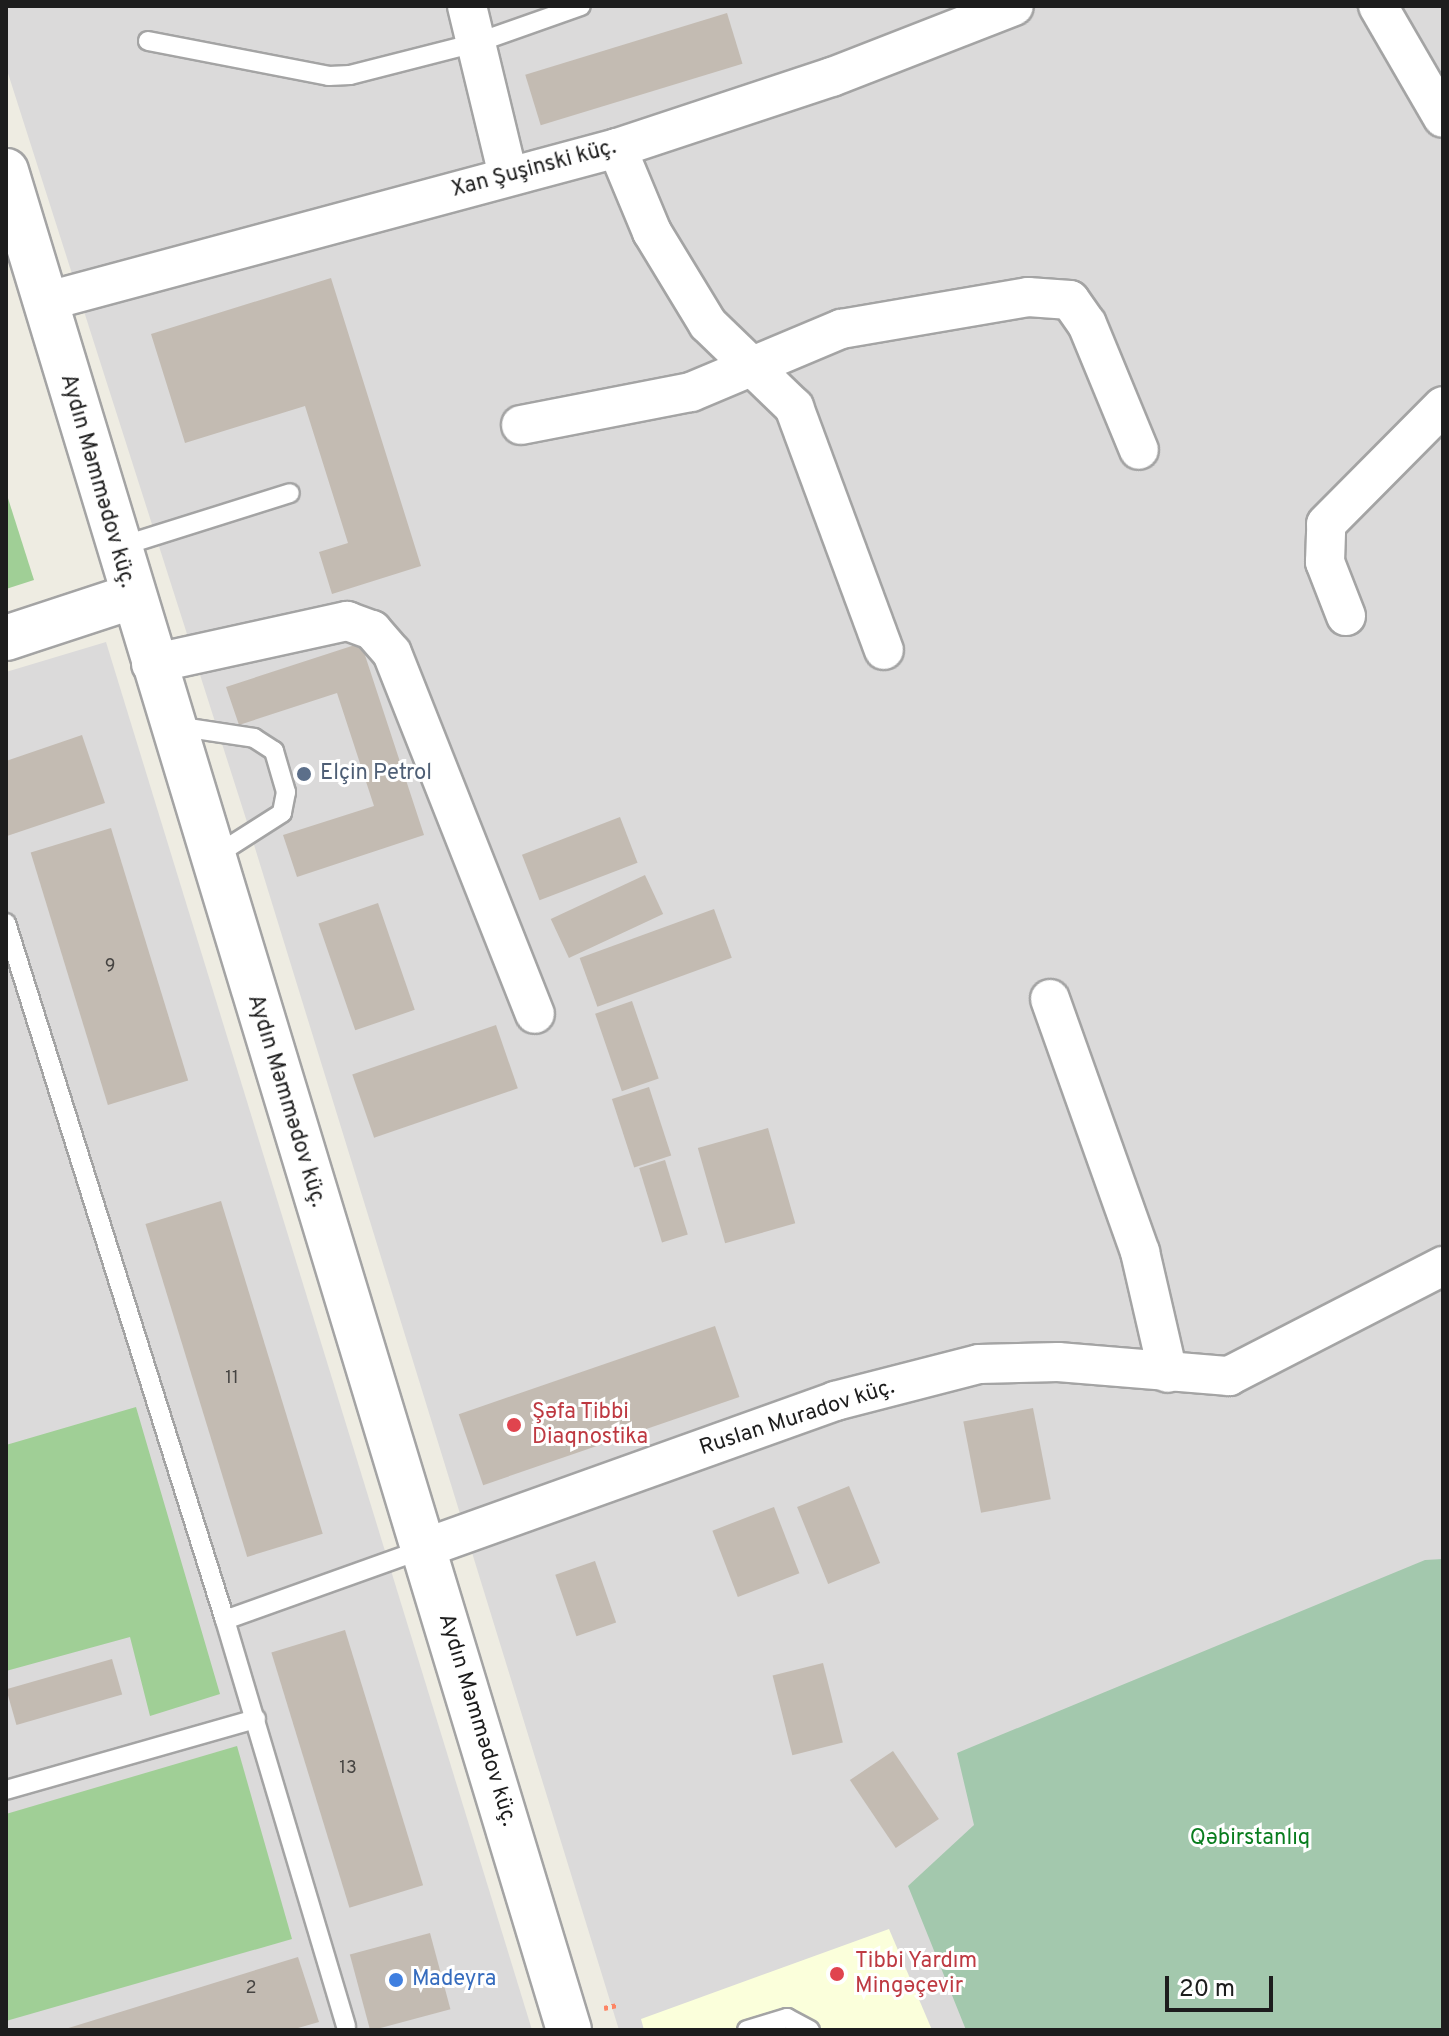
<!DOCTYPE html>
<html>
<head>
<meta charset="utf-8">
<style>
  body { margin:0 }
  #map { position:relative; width:1449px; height:2036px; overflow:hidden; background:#eeece2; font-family:Overpass,sans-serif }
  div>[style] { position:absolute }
  .residential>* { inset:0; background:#dbdada }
  .education>* { inset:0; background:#fbffdb }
  .forest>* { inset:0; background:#a0cf96 }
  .cemetery>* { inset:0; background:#a3c8ad }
  .building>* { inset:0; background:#c3bbb2; transform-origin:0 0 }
  .path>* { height:5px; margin-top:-2.5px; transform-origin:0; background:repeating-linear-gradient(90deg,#fd8565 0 4px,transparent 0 8px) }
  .roads { filter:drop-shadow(2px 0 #a4a4a4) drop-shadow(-2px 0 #a4a4a4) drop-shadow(0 2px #a4a4a4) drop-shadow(0 -2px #a4a4a4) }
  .service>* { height:18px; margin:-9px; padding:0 9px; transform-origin:9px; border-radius:9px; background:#fff }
  .minor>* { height:38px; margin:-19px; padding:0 19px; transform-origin:19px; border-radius:19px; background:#fff }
  .tertiary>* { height:44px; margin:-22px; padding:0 22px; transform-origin:22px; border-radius:22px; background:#fff }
  .dots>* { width:22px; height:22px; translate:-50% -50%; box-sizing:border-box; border:4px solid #fff; border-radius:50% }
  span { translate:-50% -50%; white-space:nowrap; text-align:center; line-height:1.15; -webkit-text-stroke:6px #fff; paint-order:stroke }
  .number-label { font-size:18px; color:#464442 }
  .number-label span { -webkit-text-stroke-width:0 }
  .street-label { font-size:22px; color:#1d1d1d }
  .service-label { font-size:22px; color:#4e5e75 }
  .left { translate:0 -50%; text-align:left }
  .health-label { font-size:22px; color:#be3a42 }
  .park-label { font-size:22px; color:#097d1f }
  .shop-label { font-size:22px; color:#366cbe }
  .frame { position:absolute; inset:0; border:8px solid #1d1d1d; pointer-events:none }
  .scale { position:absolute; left:1165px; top:1976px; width:108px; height:36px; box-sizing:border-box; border:4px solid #1d1d1d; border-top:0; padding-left:10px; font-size:24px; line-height:28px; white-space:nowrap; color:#1d1d1d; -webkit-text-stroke:6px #fff; paint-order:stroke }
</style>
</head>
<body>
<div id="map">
  <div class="residential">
    <i style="clip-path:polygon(6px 6px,1443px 6px,1443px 2030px,619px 2030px,247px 822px,6px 67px)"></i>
    <i style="clip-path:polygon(106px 642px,532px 2030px,6px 2030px,6px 672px)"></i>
  </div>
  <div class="education">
    <i style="clip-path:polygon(889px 1929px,932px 2030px,644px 2030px,641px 2019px)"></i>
  </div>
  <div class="forest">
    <i style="clip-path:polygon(6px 492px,34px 580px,6px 589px)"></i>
    <i style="clip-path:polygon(136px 1407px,220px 1694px,150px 1716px,130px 1637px,6px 1671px,6px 1445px)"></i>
    <i style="clip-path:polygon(237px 1746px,292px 1939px,6px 2021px,6px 1814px)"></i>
  </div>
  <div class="cemetery">
    <i style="clip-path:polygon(1443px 1559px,1443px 2030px,966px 2030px,908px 1886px,974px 1825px,957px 1753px,1425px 1560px)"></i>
  </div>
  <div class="building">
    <i style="left:727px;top:13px;width:53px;height:211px;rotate:73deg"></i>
    <i style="clip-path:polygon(331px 278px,421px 566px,332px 594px,319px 552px,348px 543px,305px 406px,185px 443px,151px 334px)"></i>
    <i style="clip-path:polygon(361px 643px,424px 835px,297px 877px,283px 835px,374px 806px,337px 693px,239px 725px,226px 687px)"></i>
    <i style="clip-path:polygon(82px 735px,105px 803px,7px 836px,6px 761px)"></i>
    <i style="left:620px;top:817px;width:49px;height:105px;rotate:69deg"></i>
    <i style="left:111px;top:828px;width:264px;height:84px;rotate:73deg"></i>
    <i style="left:645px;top:875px;width:43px;height:104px;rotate:65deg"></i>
    <i style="left:378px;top:903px;width:113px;height:63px;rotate:71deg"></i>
    <i style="left:714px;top:909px;width:52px;height:143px;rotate:70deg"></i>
    <i style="left:632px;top:1001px;width:82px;height:39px;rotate:71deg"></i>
    <i style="left:496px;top:1025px;width:67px;height:152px;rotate:71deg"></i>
    <i style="left:649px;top:1087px;width:72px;height:39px;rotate:72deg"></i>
    <i style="left:768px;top:1128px;width:99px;height:73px;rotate:74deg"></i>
    <i style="left:665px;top:1160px;width:78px;height:27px;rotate:73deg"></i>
    <i style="left:221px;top:1201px;width:348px;height:79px;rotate:73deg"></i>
    <i style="left:715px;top:1326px;width:75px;height:271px;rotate:71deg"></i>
    <i style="left:1033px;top:1408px;width:93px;height:71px;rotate:79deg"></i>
    <i style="left:849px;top:1486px;width:83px;height:56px;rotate:68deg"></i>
    <i style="left:774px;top:1507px;width:71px;height:66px;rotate:69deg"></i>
    <i style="left:595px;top:1561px;width:65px;height:42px;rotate:71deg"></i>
    <i style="left:345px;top:1630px;width:267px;height:77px;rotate:73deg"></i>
    <i style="left:112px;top:1659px;width:37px;height:110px;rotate:74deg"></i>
    <i style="left:823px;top:1663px;width:82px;height:52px;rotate:76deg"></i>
    <i style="left:893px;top:1751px;width:82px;height:52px;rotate:56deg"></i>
    <i style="left:430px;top:1933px;width:79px;height:83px;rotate:75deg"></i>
    <i style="clip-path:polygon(298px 1957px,319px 2022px,291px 2030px,62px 2030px)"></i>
  </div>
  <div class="path">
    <i style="left:604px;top:2008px;width:13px;rotate:-13deg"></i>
  </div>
  <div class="roads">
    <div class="service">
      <i style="left:148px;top:41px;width:184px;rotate:10.9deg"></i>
      <i style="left:329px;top:76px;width:21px;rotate:-3deg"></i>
      <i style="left:350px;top:75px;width:130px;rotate:-14.3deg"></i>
      <i style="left:476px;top:43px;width:111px;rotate:-19.4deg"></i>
      <i style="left:119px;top:547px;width:179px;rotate:-17.5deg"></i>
      <i style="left:175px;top:726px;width:80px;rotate:8.6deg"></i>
      <i style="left:254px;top:738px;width:24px;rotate:33deg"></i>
      <i style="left:274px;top:751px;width:43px;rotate:73.7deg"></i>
      <i style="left:286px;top:792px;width:21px;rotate:101deg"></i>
      <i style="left:282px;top:813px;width:82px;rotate:147.5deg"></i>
      <i style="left:6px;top:923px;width:731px;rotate:72.56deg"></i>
      <i style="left:225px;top:1620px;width:424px;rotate:73.4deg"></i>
      <i style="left:225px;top:1620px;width:210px;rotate:-19.7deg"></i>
      <i style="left:6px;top:1790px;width:260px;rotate:-15.9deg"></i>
      <i style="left:747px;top:2030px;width:42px;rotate:-16.7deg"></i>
      <i style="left:787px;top:2018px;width:26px;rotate:28deg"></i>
    </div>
    <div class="minor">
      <i style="left:467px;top:6px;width:174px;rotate:76.4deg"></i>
      <i style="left:1378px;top:6px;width:129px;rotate:59.9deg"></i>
      <i style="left:617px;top:148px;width:91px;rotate:67.4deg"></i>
      <i style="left:652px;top:232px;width:108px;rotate:58.7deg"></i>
      <i style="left:708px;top:324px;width:120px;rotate:44deg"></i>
      <i style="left:794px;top:407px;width:259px;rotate:69.7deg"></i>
      <i style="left:44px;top:302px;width:593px;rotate:-15.04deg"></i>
      <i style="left:617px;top:148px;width:226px;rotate:-18.3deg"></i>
      <i style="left:832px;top:77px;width:195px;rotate:-21.3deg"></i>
      <i style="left:521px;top:425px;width:173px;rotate:-11deg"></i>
      <i style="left:691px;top:392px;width:163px;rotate:-22.8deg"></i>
      <i style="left:841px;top:329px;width:190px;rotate:-9.7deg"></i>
      <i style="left:1028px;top:297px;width:42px;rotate:4.1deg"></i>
      <i style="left:1070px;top:300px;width:29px;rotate:55deg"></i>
      <i style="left:1087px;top:324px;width:136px;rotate:67.6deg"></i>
      <i style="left:1346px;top:616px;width:58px;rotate:-111.3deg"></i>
      <i style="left:1325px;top:562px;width:38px;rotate:-88deg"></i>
      <i style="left:1326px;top:524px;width:166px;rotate:-45.2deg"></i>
      <i style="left:151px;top:664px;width:201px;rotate:-12.4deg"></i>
      <i style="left:347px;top:621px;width:27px;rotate:20deg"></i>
      <i style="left:372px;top:630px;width:30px;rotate:49deg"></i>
      <i style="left:392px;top:653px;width:388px;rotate:68.4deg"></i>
      <i style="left:1050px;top:999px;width:269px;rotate:70.4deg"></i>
      <i style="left:1140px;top:1252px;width:124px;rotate:77deg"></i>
      <i style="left:425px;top:1548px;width:436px;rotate:-19.7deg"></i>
      <i style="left:835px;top:1401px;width:149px;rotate:-14.4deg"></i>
      <i style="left:979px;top:1364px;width:79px;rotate:-1.5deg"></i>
      <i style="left:1058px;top:1362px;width:172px;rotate:4.7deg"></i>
      <i style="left:1229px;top:1376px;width:241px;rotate:-27.2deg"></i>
    </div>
    <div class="tertiary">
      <i style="left:6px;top:171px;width:1942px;rotate:73.15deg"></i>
      <i style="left:6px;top:638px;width:132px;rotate:-18.2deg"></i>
    </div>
  </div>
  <div class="dots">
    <i style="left:304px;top:774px;background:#5c6f8a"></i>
    <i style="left:514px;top:1425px;background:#e0444e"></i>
    <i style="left:837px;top:1974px;background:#e0444e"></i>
    <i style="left:396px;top:1980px;background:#3f7fe0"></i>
  </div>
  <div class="number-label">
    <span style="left:110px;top:967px">9</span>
    <span style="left:232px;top:1379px">11</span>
    <span style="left:348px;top:1769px">13</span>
    <span style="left:251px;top:1989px">2</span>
  </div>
  <div class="street-label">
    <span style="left:534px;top:169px;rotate:-15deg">Xan Şuşinski küç.</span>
    <span style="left:97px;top:481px;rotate:74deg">Aydın Məmmədov küç.</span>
    <span style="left:286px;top:1101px;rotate:73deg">Aydın Məmmədov küç.</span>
    <span style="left:797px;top:1418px;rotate:-18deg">Ruslan Muradov küç.</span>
    <span style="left:477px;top:1720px;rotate:73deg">Aydın Məmmədov küç.</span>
  </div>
  <div class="service-label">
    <span class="left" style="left:320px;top:774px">Elçin Petrol</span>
  </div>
  <div class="health-label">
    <span class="left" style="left:532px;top:1425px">Şəfa Tibbi<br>Diaqnostika</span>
    <span class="left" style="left:855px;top:1974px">Tibbi Yardım<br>Mingəçevir</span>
  </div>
  <div class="park-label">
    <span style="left:1250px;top:1839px">Qəbirstanlıq</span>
  </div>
  <div class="shop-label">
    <span class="left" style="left:412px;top:1980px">Madeyra</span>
  </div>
  <div class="frame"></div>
  <div class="scale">20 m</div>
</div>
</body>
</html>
